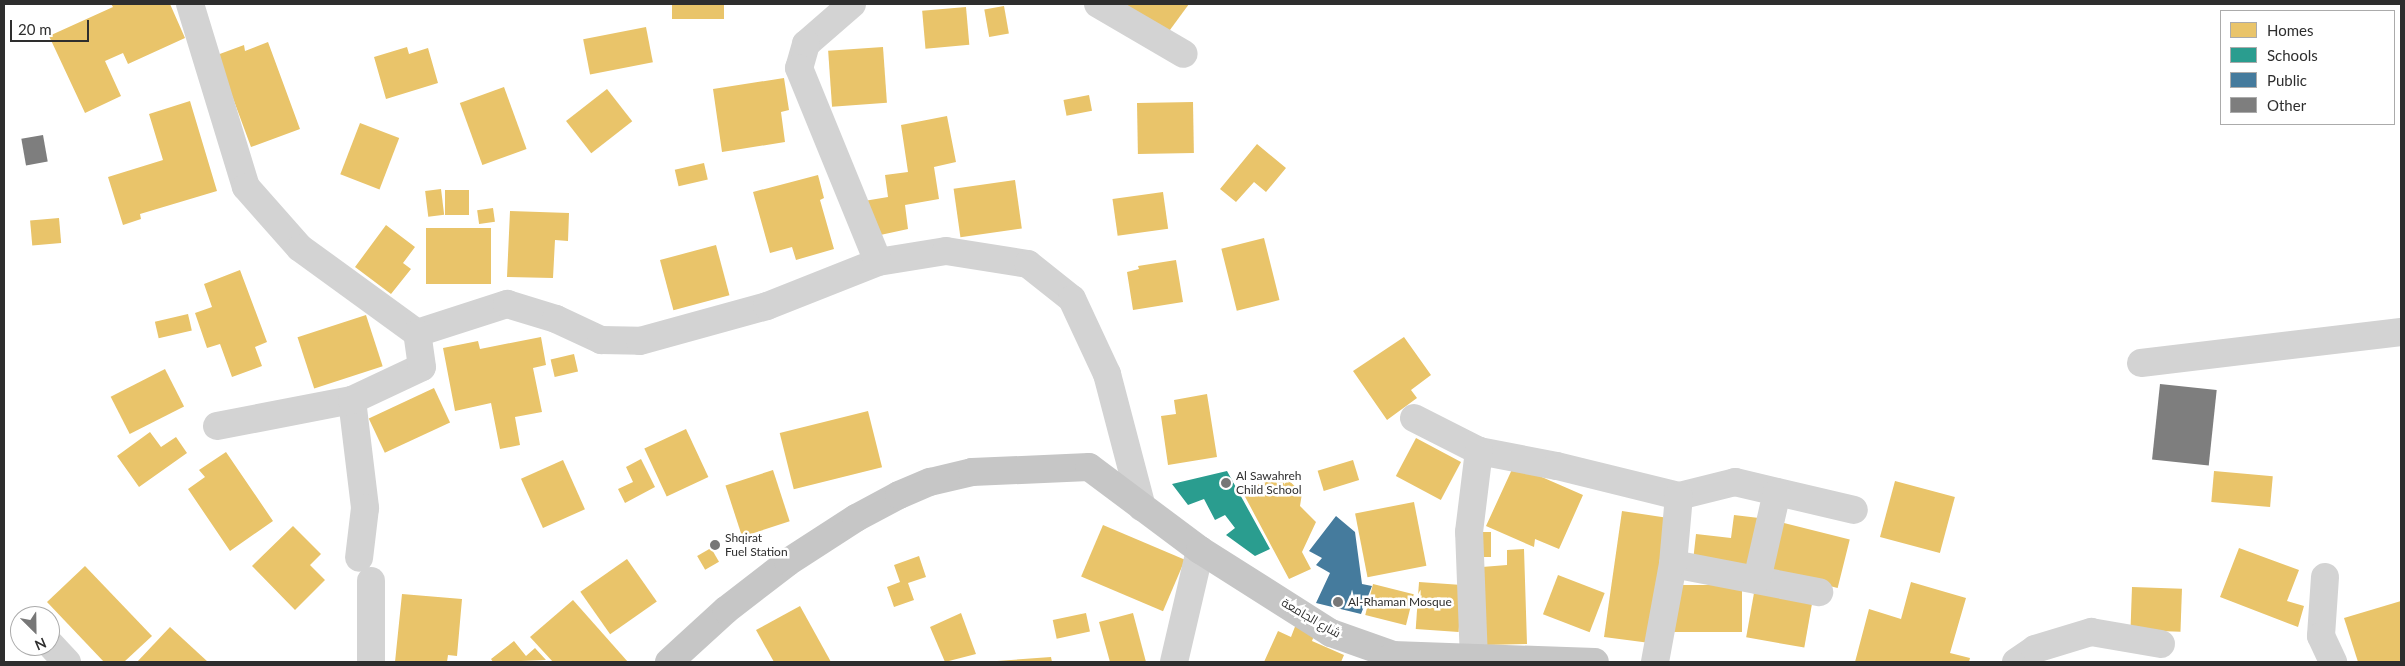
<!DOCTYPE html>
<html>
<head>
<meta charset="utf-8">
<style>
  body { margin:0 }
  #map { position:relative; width:2405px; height:666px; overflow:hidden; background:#fff; font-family:Lato,Cairo,sans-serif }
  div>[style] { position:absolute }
  .homes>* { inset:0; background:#e9c46a; transform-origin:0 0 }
  .schools>* { inset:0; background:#2a9d8f }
  .public>* { inset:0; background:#457b9d }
  .building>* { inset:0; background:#7e7e7e; transform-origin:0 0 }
  .minor>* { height:28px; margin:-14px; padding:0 14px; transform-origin:14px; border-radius:14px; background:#d3d3d3 }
  .major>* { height:28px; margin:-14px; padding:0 14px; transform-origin:14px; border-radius:14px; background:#c6c6c6 }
  .dots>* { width:14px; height:14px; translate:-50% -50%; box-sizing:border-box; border:2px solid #fff; border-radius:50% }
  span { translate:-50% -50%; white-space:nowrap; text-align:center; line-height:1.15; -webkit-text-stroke:5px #fff; paint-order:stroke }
  .poi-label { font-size:12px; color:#2e2e2e }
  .left { translate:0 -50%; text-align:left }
  .street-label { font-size:12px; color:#2e2e2e }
  .frame { position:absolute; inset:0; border:5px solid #2e2e2e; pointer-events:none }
  .legend { position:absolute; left:2220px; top:10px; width:175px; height:115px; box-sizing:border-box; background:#fff; border:1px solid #ababab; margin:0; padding:6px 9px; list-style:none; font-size:15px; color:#2e2e2e }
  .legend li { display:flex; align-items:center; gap:10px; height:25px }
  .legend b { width:25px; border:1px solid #ababab }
  .north { position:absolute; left:10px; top:606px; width:50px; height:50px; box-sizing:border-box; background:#fff; border:1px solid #ababab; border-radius:50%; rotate:157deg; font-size:14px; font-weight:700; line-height:20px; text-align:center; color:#2e2e2e }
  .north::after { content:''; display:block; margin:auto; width:18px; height:22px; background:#777; clip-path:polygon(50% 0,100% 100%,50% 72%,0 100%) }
  .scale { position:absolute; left:10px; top:20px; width:79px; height:22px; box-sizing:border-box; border:2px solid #2e2e2e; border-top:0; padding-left:6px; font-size:15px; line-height:18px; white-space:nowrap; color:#2e2e2e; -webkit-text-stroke:4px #fff; paint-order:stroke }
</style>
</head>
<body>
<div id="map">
  <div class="homes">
    <i style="clip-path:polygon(111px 4px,170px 4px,185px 38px,128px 64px,123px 53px,105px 61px,121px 96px,85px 113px,49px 36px,113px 7px)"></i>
    <i style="left:672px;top:4px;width:52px;height:15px"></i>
    <i style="clip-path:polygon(1125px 4px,1189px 4px,1167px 34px)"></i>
    <i style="left:1004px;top:6px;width:28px;height:20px;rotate:80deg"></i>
    <i style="left:966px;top:7px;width:38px;height:44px;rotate:85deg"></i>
    <i style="left:646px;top:27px;width:36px;height:64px;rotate:79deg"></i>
    <i style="clip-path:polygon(268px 42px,300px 129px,251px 147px,217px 55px,244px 45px,245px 51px)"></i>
    <i style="clip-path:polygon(407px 47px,409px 54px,428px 48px,438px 83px,386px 99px,374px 57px)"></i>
    <i style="left:883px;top:47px;width:56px;height:55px;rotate:86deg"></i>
    <i style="clip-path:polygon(784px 78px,789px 110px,781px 112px,785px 142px,722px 152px,713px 89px)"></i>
    <i style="left:504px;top:87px;width:66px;height:47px;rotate:70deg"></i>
    <i style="left:607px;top:89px;width:41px;height:52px;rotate:52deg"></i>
    <i style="left:1089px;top:95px;width:16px;height:26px;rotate:79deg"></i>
    <i style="clip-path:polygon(190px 101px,217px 191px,140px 214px,141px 219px,123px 225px,108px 177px,163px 160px,149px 114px)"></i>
    <i style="left:1193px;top:102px;width:51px;height:56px;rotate:89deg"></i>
    <i style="clip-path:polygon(947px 116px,956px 162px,934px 167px,939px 199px,905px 205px,908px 229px,871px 237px,864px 201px,888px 197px,885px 175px,908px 172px,901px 125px)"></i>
    <i style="left:360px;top:123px;width:42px;height:55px;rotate:21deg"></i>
    <i style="clip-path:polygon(1257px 144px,1286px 168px,1266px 192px,1254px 182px,1236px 202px,1220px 189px)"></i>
    <i style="left:704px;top:163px;width:17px;height:30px;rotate:77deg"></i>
    <i style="clip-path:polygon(818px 175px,824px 198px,820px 200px,834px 249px,796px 260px,792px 247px,770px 253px,753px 192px)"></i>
    <i style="left:1015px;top:180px;width:49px;height:62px;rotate:82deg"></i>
    <i style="left:441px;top:189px;width:26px;height:16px;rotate:83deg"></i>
    <i style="left:469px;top:190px;width:25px;height:24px;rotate:90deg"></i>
    <i style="left:1163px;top:192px;width:37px;height:51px;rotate:82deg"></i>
    <i style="left:493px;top:208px;width:14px;height:16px;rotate:82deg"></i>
    <i style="clip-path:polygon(510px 211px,569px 213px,568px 241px,555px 240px,553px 278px,507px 277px)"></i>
    <i style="left:59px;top:218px;width:25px;height:29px;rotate:85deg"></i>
    <i style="clip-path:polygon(386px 225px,415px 247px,403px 263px,411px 269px,391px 294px,355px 267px)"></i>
    <i style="left:426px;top:228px;width:65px;height:56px"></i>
    <i style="left:1264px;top:238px;width:64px;height:44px;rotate:76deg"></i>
    <i style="left:716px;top:245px;width:52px;height:58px;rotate:75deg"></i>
    <i style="clip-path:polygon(1176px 260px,1183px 302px,1133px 310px,1127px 272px,1139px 269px,1138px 266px)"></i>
    <i style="clip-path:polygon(240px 270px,267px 342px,255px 347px,262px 366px,232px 377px,220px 344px,207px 348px,195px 313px,212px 307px,204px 284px)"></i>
    <i style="left:188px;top:314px;width:17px;height:34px;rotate:77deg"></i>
    <i style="left:366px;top:315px;width:54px;height:72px;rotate:72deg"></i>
    <i style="clip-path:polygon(541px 337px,546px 365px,533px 368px,542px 412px,515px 417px,520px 445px,500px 449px,491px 403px,455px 411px,443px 348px,478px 341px,480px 349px)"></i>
    <i style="clip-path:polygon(1404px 337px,1431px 375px,1411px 390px,1417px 398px,1387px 420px,1353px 371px)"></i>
    <i style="left:574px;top:354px;width:18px;height:24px;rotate:77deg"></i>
    <i style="left:165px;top:369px;width:42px;height:61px;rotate:63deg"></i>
    <i style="left:434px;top:388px;width:38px;height:72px;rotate:65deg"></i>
    <i style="clip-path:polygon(1207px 394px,1217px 457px,1168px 465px,1161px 416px,1176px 414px,1174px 400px)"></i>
    <i style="left:868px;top:411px;width:58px;height:91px;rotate:76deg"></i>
    <i style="left:686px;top:429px;width:53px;height:46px;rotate:65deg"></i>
    <i style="clip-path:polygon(150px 432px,161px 447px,176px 437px,187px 453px,139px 487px,117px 456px)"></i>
    <i style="left:1416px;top:438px;width:51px;height:43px;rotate:28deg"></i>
    <i style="clip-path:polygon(226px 452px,273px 521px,230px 551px,188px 489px,205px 477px,199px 470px)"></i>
    <i style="clip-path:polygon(641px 459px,655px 487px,625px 503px,618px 489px,633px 482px,626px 467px)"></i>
    <i style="left:563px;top:460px;width:54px;height:46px;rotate:66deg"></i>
    <i style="left:1353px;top:460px;width:21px;height:37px;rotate:73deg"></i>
    <i style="clip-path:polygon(1514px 465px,1583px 495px,1559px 549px,1535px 539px,1534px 547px,1486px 526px)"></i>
    <i style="left:773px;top:470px;width:54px;height:50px;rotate:72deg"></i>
    <i style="left:2214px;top:471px;width:59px;height:31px;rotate:5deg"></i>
    <i style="clip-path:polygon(1283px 475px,1302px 493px,1300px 506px,1316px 522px,1302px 552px,1311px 569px,1289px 579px,1242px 491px)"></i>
    <i style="left:1895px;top:481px;width:62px;height:58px;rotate:15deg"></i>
    <i style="left:1414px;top:502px;width:65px;height:60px;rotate:79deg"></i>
    <i style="clip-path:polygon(1622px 511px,1675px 519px,1650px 643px,1604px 637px)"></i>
    <i style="clip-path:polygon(1734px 515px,1759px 518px,1751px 571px,1693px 561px,1696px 534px,1731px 538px)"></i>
    <i style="left:1776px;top:521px;width:76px;height:50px;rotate:14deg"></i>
    <i style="left:1103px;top:525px;width:89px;height:56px;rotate:23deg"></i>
    <i style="clip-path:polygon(293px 526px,321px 554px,310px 565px,325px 580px,295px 610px,252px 566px)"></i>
    <i style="left:1480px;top:532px;width:11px;height:25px"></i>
    <i style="left:711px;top:548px;width:16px;height:16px;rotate:60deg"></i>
    <i style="clip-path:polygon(2239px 548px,2299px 570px,2287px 601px,2304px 606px,2298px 627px,2220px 597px)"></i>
    <i style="clip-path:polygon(1524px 549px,1527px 644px,1485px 645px,1482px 567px,1507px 565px,1507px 550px)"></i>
    <i style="clip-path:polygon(919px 556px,926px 577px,908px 583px,914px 600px,894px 607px,887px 587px,900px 582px,894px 565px)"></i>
    <i style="left:627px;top:559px;width:52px;height:57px;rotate:55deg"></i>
    <i style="clip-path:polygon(85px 566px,152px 636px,124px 662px,104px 662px,47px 602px)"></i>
    <i style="left:1558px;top:575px;width:50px;height:42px;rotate:21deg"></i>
    <i style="left:1419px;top:582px;width:43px;height:47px;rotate:4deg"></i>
    <i style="clip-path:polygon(1911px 582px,1966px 598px,1950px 653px,1970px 658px,1969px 662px,1855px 662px,1869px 609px,1901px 619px)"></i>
    <i style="left:1373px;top:584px;width:42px;height:32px;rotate:14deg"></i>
    <i style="left:1671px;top:585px;width:71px;height:47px"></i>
    <i style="left:2132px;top:587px;width:50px;height:43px;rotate:2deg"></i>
    <i style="left:1754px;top:593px;width:59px;height:45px;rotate:10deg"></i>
    <i style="clip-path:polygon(402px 594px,462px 599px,457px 656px,448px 655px,447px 662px,395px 662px)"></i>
    <i style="clip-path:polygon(573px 600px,628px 662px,553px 662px,530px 637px)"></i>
    <i style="clip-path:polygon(2401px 601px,2401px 662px,2358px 662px,2344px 618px)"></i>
    <i style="clip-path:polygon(800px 606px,831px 662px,774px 662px,756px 630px)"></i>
    <i style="clip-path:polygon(961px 613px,976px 654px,945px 662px,930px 627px)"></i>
    <i style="left:1086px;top:613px;width:19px;height:34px;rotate:78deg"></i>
    <i style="clip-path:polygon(1133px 613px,1146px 662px,1110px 662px,1099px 622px)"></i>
    <i style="clip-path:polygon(1296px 624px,1316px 630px,1312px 641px,1344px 655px,1341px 662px,1264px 662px,1278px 631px,1291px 637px)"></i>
    <i style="clip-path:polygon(170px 627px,208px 662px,137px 662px)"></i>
    <i style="clip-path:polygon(514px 641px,526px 656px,535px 648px,546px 660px,493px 662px,491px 659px)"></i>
    <i style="clip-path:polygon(1051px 657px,1052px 662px,997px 662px,997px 661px)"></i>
  </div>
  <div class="schools">
    <i style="clip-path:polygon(1227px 471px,1270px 549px,1255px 556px,1226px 535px,1235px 528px,1225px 515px,1215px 520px,1204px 499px,1188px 505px,1172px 484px)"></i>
  </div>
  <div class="public">
    <i style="clip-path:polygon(1336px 516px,1355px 532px,1362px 584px,1372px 586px,1361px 614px,1316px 603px,1330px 573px,1316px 565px,1322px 558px,1309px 551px)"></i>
  </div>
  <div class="building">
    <i style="left:43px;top:135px;width:27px;height:22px;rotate:80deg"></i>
    <i style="left:2160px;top:384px;width:57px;height:76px;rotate:6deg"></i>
  </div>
  <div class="minor">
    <i style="left:190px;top:4px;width:191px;rotate:73deg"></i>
    <i style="left:246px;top:187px;width:81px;rotate:48.5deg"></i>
    <i style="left:300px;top:248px;width:145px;rotate:36deg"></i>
    <i style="left:417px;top:333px;width:95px;rotate:-17.9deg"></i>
    <i style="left:507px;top:304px;width:51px;rotate:17deg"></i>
    <i style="left:556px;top:319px;width:50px;rotate:25deg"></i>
    <i style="left:601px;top:340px;width:39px;rotate:1deg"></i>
    <i style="left:640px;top:341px;width:132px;rotate:-15.4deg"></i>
    <i style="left:767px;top:306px;width:119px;rotate:-21.6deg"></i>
    <i style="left:878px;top:262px;width:69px;rotate:-9.2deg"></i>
    <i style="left:946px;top:251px;width:83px;rotate:9deg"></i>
    <i style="left:1028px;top:264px;width:56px;rotate:38.5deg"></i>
    <i style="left:1072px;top:299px;width:83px;rotate:65deg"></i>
    <i style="left:1107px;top:374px;width:138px;rotate:75.3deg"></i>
    <i style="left:852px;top:4px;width:61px;rotate:139deg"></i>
    <i style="left:806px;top:44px;width:25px;rotate:106deg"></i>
    <i style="left:799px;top:68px;width:209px;rotate:67.8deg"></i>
    <i style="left:1098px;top:4px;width:99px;rotate:30.2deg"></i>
    <i style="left:2141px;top:363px;width:262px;rotate:-6.8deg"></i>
    <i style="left:352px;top:400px;width:109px;rotate:83.1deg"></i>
    <i style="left:365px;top:508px;width:50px;rotate:96.8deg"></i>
    <i style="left:1414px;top:418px;width:73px;rotate:26.9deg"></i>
    <i style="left:1479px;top:451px;width:79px;rotate:10.9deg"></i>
    <i style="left:1557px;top:466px;width:126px;rotate:13.8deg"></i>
    <i style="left:1679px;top:496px;width:58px;rotate:-14deg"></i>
    <i style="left:1735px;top:482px;width:122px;rotate:13.2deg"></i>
    <i style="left:217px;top:426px;width:137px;rotate:-10.9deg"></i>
    <i style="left:352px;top:400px;width:77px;rotate:-25.2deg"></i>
    <i style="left:422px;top:367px;width:34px;rotate:-98deg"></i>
    <i style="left:1673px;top:564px;width:149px;rotate:10.9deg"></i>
    <i style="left:2325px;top:577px;width:59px;rotate:93.9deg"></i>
    <i style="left:2321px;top:636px;width:29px;rotate:65deg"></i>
    <i style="left:1757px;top:580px;width:90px;rotate:-77.2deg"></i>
    <i style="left:50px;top:644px;width:25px;rotate:47deg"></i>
    <i style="left:1474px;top:660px;width:128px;rotate:-92.2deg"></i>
    <i style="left:1469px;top:532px;width:82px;rotate:-83deg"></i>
    <i style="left:371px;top:662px;width:81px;rotate:-90deg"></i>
    <i style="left:1174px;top:662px;width:115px;rotate:-76.9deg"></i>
    <i style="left:1655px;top:662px;width:100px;rotate:-79.6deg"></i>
    <i style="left:1673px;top:564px;width:68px;rotate:-85deg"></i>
    <i style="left:2016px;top:662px;width:23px;rotate:-34deg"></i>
    <i style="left:2035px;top:649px;width:59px;rotate:-16.9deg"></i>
    <i style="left:2091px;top:632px;width:71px;rotate:9.7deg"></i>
  </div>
  <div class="major">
    <i style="left:669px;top:662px;width:77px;rotate:-42.4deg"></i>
    <i style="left:726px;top:610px;width:78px;rotate:-37.7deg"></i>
    <i style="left:788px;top:562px;width:81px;rotate:-32.9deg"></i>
    <i style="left:856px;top:518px;width:49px;rotate:-28.1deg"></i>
    <i style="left:899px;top:495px;width:34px;rotate:-23deg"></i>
    <i style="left:930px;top:482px;width:43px;rotate:-13.4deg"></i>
    <i style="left:972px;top:472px;width:117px;rotate:-2.4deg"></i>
    <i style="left:1089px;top:467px;width:139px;rotate:36.8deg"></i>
    <i style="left:1200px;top:550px;width:155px;rotate:32.4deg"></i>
    <i style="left:1331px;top:633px;width:66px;rotate:19.5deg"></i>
    <i style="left:1393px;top:655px;width:202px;rotate:2deg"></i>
  </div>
  <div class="dots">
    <i style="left:1226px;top:483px;background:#777"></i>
    <i style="left:715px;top:545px;background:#777"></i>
    <i style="left:1338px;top:602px;background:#777"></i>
  </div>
  <div class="poi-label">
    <span class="left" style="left:1236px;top:483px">Al Sawahreh<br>Child School</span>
    <span class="left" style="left:725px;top:545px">Shqirat<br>Fuel Station</span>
    <span class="left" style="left:1348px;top:602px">Al-Rhaman Mosque</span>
  </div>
  <div class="street-label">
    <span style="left:1311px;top:618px;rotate:30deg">شارع الجامعة</span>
  </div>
  <div class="frame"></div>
  <ul class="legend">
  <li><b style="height:14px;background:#e9c46a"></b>Homes</li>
  <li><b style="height:14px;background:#2a9d8f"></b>Schools</li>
  <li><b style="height:14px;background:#457b9d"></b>Public</li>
  <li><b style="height:14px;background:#7e7e7e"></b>Other</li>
  </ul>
  <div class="north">N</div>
  <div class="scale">20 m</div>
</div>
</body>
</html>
